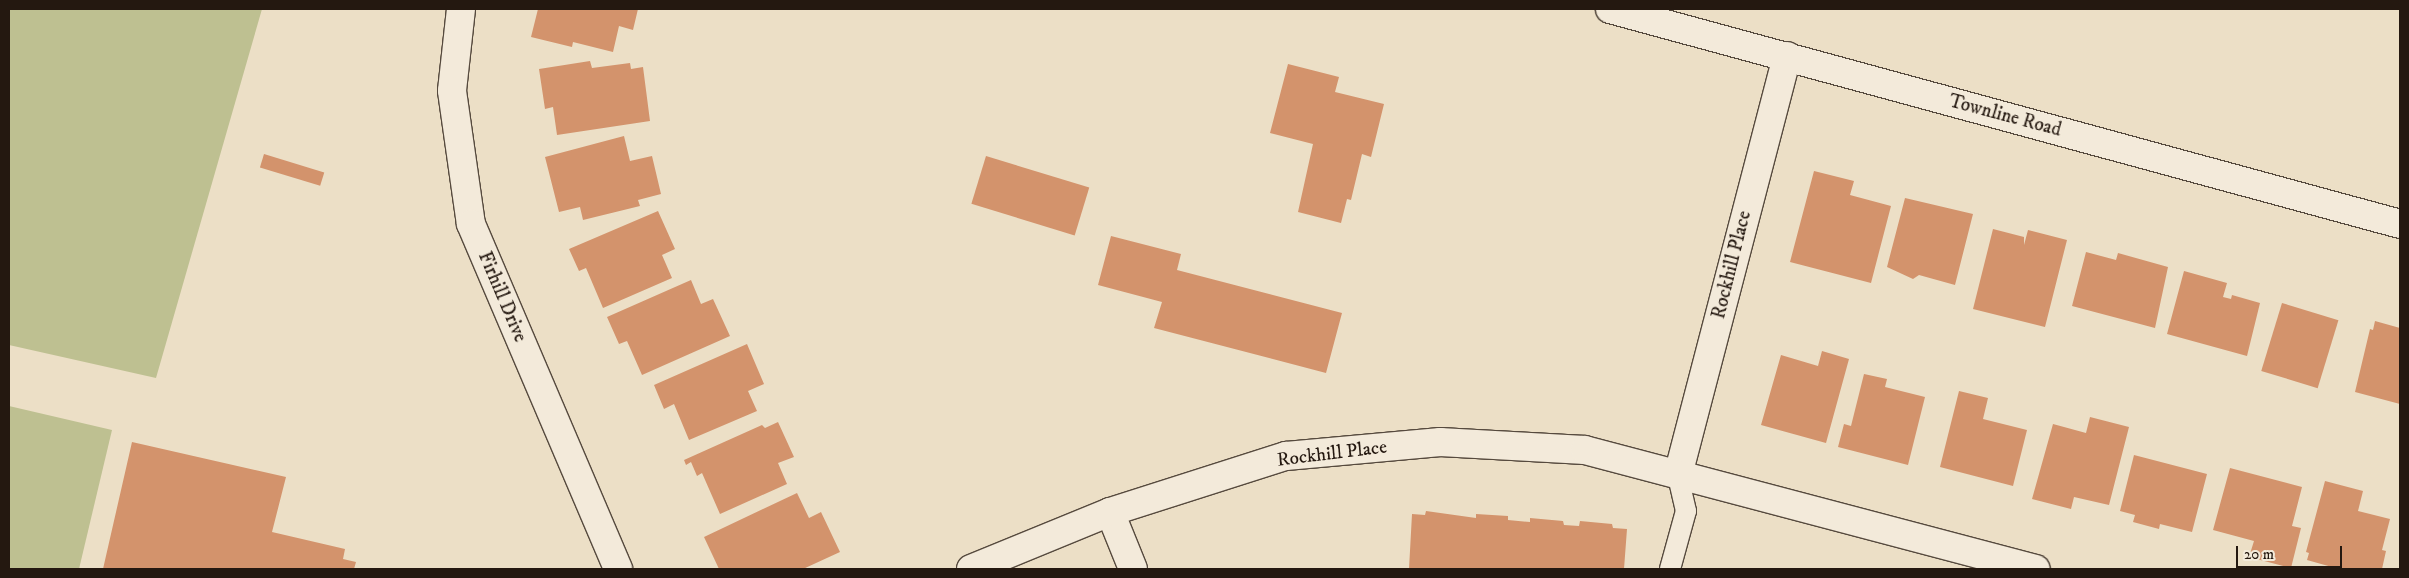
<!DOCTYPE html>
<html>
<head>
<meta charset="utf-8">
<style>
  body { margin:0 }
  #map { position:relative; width:2409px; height:578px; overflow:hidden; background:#ecdfc6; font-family:"IM FELL DW Pica",serif }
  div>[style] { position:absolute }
  .green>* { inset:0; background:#bec091 }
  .building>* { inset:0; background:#d3936c; transform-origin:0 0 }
  .roads { filter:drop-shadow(1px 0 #564a3e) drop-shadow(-1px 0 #564a3e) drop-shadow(0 1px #564a3e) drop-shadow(0 -1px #564a3e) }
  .lane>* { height:20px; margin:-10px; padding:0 10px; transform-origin:10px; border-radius:10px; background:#f3eada }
  .street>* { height:28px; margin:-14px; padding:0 14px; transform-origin:14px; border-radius:14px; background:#f3eada }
  .secondary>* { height:28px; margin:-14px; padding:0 14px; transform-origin:14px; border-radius:14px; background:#f3eada }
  span { translate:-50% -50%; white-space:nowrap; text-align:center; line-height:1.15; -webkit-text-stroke:4px #f3eada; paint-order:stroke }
  .street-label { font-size:19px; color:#241810 }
  .frame { position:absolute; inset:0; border:10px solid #241810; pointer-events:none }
  .scale { position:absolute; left:2236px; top:546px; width:106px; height:22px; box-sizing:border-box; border:2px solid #241810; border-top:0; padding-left:6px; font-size:15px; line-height:18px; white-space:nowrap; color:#241810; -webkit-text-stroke:4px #f3eada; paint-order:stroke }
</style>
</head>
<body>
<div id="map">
  <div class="green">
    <i style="clip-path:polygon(9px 9px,262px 9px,156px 378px,9px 345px)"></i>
    <i style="clip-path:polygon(9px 406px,112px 430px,79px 569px,9px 569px)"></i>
  </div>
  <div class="building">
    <i style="clip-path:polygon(538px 9px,638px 9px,633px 30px,619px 26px,613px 52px,573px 42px,572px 47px,531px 37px)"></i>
    <i style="clip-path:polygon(590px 61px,592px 68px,630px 63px,631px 69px,643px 67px,650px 121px,557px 135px,553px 107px,545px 109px,539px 69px)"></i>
    <i style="clip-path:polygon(1288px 64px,1339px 77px,1335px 92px,1384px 104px,1371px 157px,1362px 154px,1351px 200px,1347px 199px,1341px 223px,1298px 212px,1313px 144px,1270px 133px)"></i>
    <i style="clip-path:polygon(624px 136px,630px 161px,652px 156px,661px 194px,638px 200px,640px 206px,583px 220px,580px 207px,559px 212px,545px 157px)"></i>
    <i style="left:264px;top:154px;width:63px;height:14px;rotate:17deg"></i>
    <i style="left:986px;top:156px;width:108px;height:50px;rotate:17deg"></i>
    <i style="clip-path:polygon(1814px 171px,1854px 181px,1850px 195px,1891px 206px,1871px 283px,1790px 262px)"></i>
    <i style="clip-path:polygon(1905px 198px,1973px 214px,1955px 285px,1919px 275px,1913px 279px,1887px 267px)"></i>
    <i style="clip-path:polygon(658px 211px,675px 249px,662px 255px,672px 278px,603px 308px,586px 268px,579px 271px,569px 249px)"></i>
    <i style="clip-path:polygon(1993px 229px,2024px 237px,2024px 245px,2028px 230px,2067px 240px,2045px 327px,1973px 309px)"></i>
    <i style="clip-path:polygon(1111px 236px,1181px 254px,1177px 270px,1342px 313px,1326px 373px,1154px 328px,1162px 302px,1098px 285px)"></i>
    <i style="clip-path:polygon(2086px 252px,2116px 260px,2118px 253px,2168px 267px,2155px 328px,2072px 306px)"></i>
    <i style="clip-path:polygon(2184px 271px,2227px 283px,2223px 297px,2231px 299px,2232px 295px,2260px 303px,2247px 356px,2167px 334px)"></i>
    <i style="clip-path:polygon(691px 280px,701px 304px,713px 299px,730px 336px,642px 375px,627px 341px,619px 344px,607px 317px)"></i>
    <i style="left:2282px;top:303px;width:59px;height:71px;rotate:17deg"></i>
    <i style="clip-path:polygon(2375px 321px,2400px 328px,2400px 404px,2355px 392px,2370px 329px,2373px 330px)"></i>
    <i style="clip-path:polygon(747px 344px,764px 384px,748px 391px,757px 411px,689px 440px,674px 404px,664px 409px,654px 385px)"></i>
    <i style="clip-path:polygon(1822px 351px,1849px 359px,1826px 443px,1761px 425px,1781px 355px,1818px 366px)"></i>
    <i style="clip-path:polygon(1864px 374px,1887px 379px,1885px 387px,1925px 397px,1908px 465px,1838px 447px,1844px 424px,1851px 426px)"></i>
    <i style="clip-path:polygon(1959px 391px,1988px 398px,1983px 419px,2027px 430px,2013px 486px,1940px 467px)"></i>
    <i style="clip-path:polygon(2090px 417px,2129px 427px,2109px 505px,2074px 497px,2071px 509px,2032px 499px,2053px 424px,2086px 433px)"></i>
    <i style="clip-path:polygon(778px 422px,794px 457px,778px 463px,787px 484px,720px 514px,702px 473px,697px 476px,691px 462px,686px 465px,684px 460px,762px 425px,765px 428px)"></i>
    <i style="clip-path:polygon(132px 442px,286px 477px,272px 532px,345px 549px,343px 559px,356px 562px,354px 569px,103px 569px)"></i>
    <i style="clip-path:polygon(2134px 455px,2207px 474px,2192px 532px,2160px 524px,2159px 529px,2133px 522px,2135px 515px,2120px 511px)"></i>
    <i style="clip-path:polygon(2230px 468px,2302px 487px,2292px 526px,2301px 528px,2291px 568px,2249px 557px,2254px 541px,2213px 530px)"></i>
    <i style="clip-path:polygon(2325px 481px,2363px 491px,2358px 511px,2390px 519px,2382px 550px,2386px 551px,2382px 569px,2339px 569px,2307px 560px,2309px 553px,2306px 552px)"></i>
    <i style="clip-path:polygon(797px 493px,809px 518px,821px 512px,840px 552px,803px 569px,719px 569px,704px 537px)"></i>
    <i style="clip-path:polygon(1426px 511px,1476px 518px,1476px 514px,1508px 516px,1508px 520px,1530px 522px,1530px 518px,1563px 521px,1564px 525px,1579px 526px,1580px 521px,1612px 524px,1613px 528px,1627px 529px,1624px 569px,1409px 569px,1412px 514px,1425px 515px)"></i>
  </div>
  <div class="roads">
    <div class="lane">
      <i style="left:1670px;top:569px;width:60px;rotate:-74.6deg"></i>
      <i style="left:1686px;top:511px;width:37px;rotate:-103deg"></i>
    </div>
    <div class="street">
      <i style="left:461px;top:9px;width:82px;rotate:96.3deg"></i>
      <i style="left:452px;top:91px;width:134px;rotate:81.9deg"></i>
      <i style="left:471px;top:224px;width:375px;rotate:66.9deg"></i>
      <i style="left:1678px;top:475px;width:433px;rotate:-75.4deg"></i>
      <i style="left:1110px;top:512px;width:61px;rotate:68deg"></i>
      <i style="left:971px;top:569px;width:150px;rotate:-22.3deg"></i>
      <i style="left:1110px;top:512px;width:185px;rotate:-17.7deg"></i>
      <i style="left:1286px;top:456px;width:155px;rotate:-5.2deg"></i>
      <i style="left:1440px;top:442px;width:145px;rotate:3.2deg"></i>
      <i style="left:1585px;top:450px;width:466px;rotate:14.8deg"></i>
    </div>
    <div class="secondary">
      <i style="left:1610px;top:9px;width:819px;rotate:15.22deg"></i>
    </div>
  </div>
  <div class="street-label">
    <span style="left:2005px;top:116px;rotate:15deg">Townline Road</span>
    <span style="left:1732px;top:265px;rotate:-76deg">Rockhill Place</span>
    <span style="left:502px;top:297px;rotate:67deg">Firhill Drive</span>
    <span style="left:1332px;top:454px;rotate:-7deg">Rockhill Place</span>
  </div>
  <div class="frame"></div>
  <div class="scale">20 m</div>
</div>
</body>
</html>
